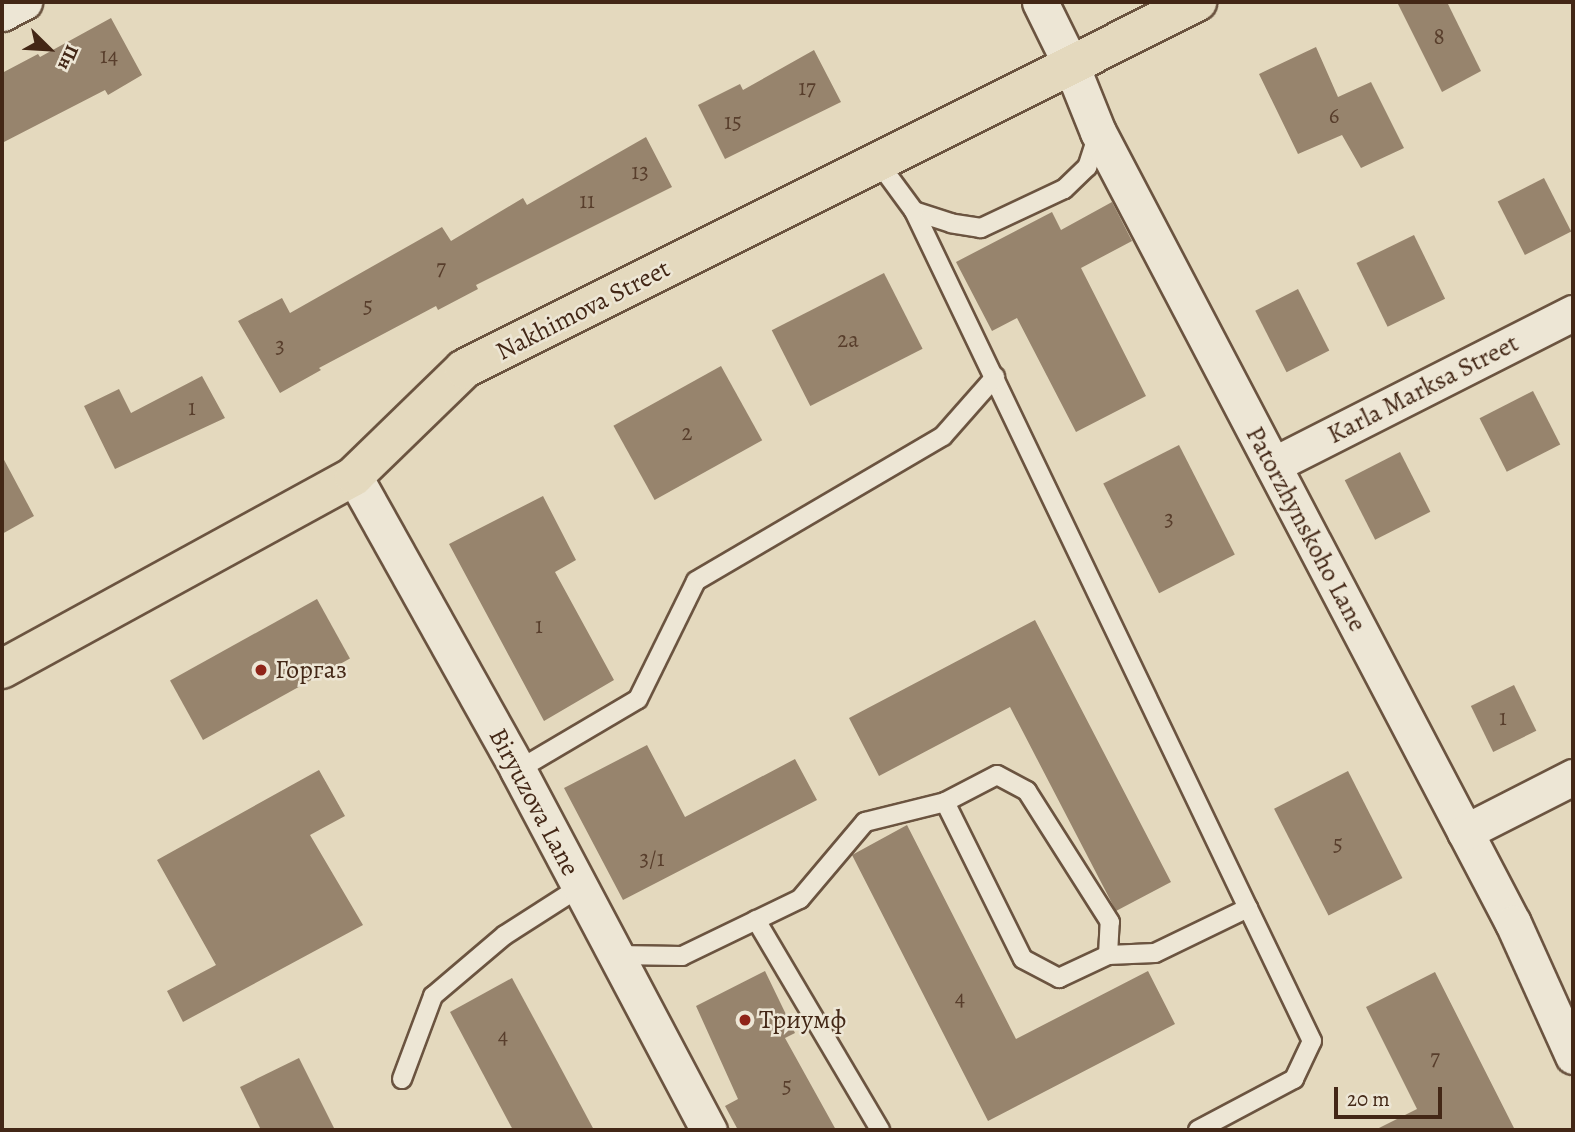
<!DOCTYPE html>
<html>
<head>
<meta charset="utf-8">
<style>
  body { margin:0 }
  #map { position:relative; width:1575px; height:1132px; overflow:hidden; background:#e4d9be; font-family:Alegreya,serif }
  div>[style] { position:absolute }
  .building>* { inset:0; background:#97846d; transform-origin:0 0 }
  .roads { filter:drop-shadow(2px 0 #6b5440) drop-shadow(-2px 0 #6b5440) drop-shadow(0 2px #6b5440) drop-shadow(0 -2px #6b5440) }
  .lane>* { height:18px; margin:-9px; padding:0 9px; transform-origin:9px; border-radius:9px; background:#ede6d5 }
  .street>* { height:35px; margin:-17.5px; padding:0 17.5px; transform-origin:17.5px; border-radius:17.5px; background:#ede6d5 }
  .primary>* { height:38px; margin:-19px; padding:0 19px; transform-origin:19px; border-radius:19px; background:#e4d9be }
  .dots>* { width:19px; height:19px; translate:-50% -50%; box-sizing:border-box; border:4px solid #ede6d5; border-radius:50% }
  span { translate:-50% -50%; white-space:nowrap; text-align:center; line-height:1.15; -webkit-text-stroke:5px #ede6d5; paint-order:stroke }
  .number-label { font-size:23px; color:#583e2c }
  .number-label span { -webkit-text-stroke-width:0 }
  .street-label { font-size:26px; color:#432716 }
  .poi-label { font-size:26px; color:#432716 }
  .left { translate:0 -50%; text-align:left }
  .frame { position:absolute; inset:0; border:4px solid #432716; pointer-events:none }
  .north { position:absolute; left:14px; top:14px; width:70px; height:70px; -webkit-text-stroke:5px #ede6d5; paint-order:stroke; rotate:114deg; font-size:19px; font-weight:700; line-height:28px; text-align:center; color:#432716 }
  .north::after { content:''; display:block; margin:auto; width:24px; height:32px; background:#432716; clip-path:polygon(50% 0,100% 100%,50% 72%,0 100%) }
  .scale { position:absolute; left:1334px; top:1087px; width:108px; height:32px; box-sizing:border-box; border:4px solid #432716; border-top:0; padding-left:9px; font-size:21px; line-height:24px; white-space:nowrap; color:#432716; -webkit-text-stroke:5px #ede6d5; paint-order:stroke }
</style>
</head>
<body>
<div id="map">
  <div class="building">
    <i style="clip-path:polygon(1397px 2px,1447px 2px,1481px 71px,1442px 92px)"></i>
    <i style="clip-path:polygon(111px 18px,142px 75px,108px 95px,105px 90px,2px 143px,2px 73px,38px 54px,40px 57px)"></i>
    <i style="clip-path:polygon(1316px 47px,1338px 97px,1371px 82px,1404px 148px,1361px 168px,1342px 135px,1298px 154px,1259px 74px)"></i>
    <i style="clip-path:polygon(814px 50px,841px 102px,725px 159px,698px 105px,740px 84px,743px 90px)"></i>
    <i style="clip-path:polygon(646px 137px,672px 187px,476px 285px,478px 289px,438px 310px,436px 306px,319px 368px,321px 370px,280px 393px,238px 321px,282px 298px,290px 313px,442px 227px,451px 241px,523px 198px,527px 205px)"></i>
    <i style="left:1544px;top:178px;width:60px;height:52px;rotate:63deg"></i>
    <i style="clip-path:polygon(1112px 202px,1132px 241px,1081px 268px,1146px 396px,1076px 432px,1017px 318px,992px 331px,956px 262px,1052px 212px,1061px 230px)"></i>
    <i style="left:1414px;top:235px;width:71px;height:64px;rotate:64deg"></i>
    <i style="left:884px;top:273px;width:85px;height:126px;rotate:63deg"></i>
    <i style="left:1298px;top:289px;width:69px;height:48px;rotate:63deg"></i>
    <i style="left:721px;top:366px;width:85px;height:123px;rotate:61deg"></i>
    <i style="clip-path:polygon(202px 376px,225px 418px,115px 469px,84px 406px,119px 389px,131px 413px)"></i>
    <i style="left:1533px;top:391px;width:60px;height:60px;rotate:63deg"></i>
    <i style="left:1179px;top:445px;width:123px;height:85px;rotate:63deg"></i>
    <i style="left:1400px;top:452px;width:67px;height:62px;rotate:63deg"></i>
    <i style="clip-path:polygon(2px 456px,34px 516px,2px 534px)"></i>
    <i style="clip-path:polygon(543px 496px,576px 560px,555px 572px,614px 680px,544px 721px,449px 544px)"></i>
    <i style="left:317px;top:599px;width:68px;height:168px;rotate:61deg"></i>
    <i style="clip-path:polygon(1035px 620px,1171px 882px,1116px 911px,1010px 707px,879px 776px,849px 718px)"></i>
    <i style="left:1514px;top:685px;width:51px;height:48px;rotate:64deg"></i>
    <i style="clip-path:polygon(647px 745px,685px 817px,795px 759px,817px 800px,623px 900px,564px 788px)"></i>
    <i style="clip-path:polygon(319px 770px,345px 816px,310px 835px,363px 925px,183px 1022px,167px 991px,216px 965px,157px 860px)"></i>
    <i style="left:1348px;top:771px;width:120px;height:83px;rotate:63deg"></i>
    <i style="clip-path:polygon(907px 825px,1016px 1039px,1148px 971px,1175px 1024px,988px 1121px,852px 855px)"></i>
    <i style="clip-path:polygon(765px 971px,795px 1033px,785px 1038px,836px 1130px,738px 1130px,725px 1106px,738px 1099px,696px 1006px)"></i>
    <i style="clip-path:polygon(1435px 972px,1515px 1130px,1375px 1130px,1417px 1109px,1366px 1007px)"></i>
    <i style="clip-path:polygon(512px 978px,557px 1061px,594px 1130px,513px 1130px,450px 1012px)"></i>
    <i style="clip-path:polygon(299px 1058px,335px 1130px,261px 1130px,240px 1087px)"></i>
  </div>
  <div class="roads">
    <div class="lane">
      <i style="left:1098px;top:134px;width:35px;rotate:108deg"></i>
      <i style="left:1087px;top:167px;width:32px;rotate:136deg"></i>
      <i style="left:1064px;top:189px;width:92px;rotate:154.8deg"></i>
      <i style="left:981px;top:228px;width:30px;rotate:-171deg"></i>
      <i style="left:951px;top:223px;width:39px;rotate:-162deg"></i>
      <i style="left:914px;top:211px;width:773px;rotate:64.4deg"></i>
      <i style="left:1248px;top:908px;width:103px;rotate:154.2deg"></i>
      <i style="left:1155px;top:953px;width:47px;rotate:177.6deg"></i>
      <i style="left:878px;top:162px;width:61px;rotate:53.7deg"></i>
      <i style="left:518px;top:770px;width:139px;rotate:-30.6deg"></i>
      <i style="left:638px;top:699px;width:131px;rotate:-63.8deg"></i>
      <i style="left:696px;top:581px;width:286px;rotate:-30.4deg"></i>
      <i style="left:943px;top:436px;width:79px;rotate:-48.6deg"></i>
      <i style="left:756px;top:920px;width:244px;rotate:59.4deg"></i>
      <i style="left:616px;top:955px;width:66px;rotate:0.9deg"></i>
      <i style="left:682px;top:956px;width:131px;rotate:-25.8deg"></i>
      <i style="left:800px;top:899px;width:101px;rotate:-49.8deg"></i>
      <i style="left:865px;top:822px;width:82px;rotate:-14deg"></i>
      <i style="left:945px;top:802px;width:175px;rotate:63.6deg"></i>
      <i style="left:1023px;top:959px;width:41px;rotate:27.8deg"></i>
      <i style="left:1059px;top:978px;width:54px;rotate:-25.1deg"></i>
      <i style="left:1108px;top:955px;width:33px;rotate:-87deg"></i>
      <i style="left:1110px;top:922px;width:155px;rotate:-122.4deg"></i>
      <i style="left:1027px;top:791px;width:34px;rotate:-152deg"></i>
      <i style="left:997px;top:775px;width:59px;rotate:152.6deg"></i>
      <i style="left:402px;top:1079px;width:89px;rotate:-69.5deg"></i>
      <i style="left:433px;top:996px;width:94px;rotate:-40.3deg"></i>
      <i style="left:505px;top:935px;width:89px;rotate:-32.6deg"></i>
      <i style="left:1198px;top:1130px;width:109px;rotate:-28deg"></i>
      <i style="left:1294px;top:1079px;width:42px;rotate:-64.7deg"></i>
      <i style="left:1312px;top:1041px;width:148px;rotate:-115.7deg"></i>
    </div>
    <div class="street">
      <i style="left:1040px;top:2px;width:70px;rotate:63.8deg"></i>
      <i style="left:1071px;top:65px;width:72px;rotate:68.1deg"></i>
      <i style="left:1098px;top:132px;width:893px;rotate:62.32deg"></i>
      <i style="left:1513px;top:923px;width:146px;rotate:65.7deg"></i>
      <i style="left:2px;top:13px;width:25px;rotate:-27deg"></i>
      <i style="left:1273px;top:465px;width:336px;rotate:-26.9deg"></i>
      <i style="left:354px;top:476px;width:337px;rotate:60.8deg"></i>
      <i style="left:518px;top:770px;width:408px;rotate:62.1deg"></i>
      <i style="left:1465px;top:832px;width:121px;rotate:-27deg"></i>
    </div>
    <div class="primary">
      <i style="left:2px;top:669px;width:401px;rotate:-28.7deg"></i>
      <i style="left:354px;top:476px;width:153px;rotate:-44.2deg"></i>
      <i style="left:464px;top:369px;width:820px;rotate:-26.6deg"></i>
    </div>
  </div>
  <div class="dots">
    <i style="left:261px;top:670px;background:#8f2418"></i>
    <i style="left:745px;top:1020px;background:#8f2418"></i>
  </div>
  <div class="number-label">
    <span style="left:1439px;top:37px">8</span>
    <span style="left:109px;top:56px">14</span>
    <span style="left:807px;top:88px">17</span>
    <span style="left:1334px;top:116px">6</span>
    <span style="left:733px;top:122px">15</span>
    <span style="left:640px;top:172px">13</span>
    <span style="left:587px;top:201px">11</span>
    <span style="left:441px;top:268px">7</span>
    <span style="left:368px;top:306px">5</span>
    <span style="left:848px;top:340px">2а</span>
    <span style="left:280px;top:346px">3</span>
    <span style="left:192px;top:408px">1</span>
    <span style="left:687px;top:433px">2</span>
    <span style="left:1169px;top:519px">3</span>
    <span style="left:539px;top:626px">1</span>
    <span style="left:1503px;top:718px">1</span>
    <span style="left:1338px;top:844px">5</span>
    <span style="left:652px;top:859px">3/1</span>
    <span style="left:960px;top:998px">4</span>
    <span style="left:503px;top:1036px">4</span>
    <span style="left:1435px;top:1058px">7</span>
    <span style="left:787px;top:1086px">5</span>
  </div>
  <div class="street-label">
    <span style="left:583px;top:310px;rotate:-27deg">Nakhimova Street</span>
    <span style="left:1423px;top:389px;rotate:-27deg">Karla Marksa Street</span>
    <span style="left:1306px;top:529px;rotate:62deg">Patorzhynskoho Lane</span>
    <span style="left:534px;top:802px;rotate:62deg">Biryuzova Lane</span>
  </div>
  <div class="poi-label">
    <span class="left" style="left:275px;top:670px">Горгаз</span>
    <span class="left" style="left:759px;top:1020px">Триумф</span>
  </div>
  <div class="frame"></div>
  <div class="north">Пн</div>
  <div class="scale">20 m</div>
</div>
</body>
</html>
